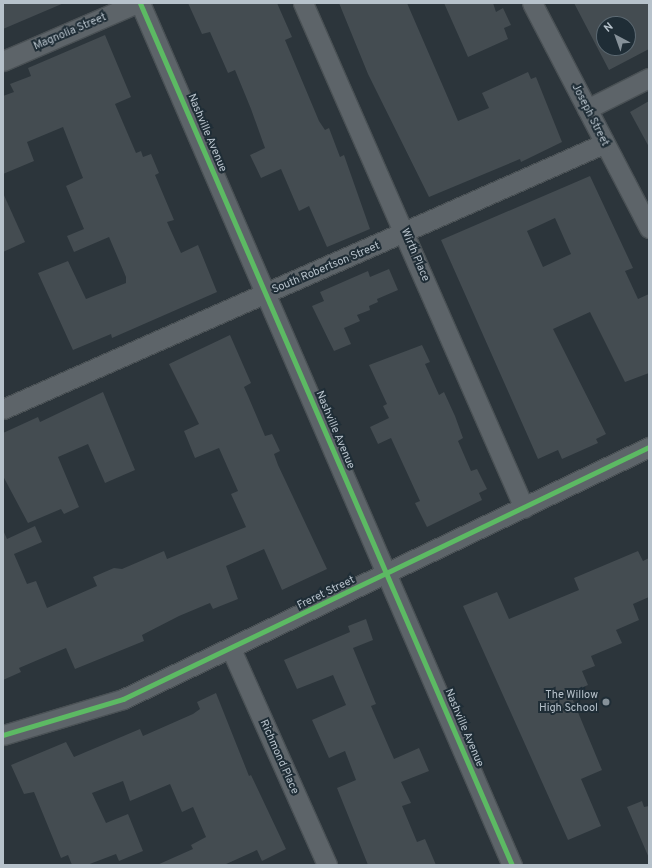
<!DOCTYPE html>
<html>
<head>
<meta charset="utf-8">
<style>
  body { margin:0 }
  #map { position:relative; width:652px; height:868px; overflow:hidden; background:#2c353b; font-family:Overpass,sans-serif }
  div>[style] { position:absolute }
  .building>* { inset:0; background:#444c51 }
  .roads { filter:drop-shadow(1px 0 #4a5155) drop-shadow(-1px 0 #4a5155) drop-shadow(0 1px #4a5155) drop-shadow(0 -1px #4a5155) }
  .minor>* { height:19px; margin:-9.5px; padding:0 9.5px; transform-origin:9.5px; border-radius:9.5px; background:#5d6469 }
  .cycleway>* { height:5px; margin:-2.5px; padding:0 2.5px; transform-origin:2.5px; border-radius:2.5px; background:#5cba63 }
  .dots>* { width:11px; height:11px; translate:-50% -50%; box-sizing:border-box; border:2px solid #1f2d36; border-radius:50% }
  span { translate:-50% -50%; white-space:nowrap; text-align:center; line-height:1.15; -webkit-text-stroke:4px #1f2d36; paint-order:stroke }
  .street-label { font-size:11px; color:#b7c2cb }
  .poi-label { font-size:11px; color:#b7c2cb }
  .right { translate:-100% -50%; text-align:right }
  .frame { position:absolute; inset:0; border:4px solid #b7c2cb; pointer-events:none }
  .north { position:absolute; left:596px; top:16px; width:40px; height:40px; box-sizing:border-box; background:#1f2d36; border:1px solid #5c6972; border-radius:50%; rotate:319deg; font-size:11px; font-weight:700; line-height:16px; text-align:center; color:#b7c2cb }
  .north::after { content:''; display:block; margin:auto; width:14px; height:18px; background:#869199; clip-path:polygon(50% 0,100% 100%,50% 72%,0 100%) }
</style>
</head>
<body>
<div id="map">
  <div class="building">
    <i style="clip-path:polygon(3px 3px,64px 3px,3px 29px)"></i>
    <i style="clip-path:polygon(188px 3px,277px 3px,292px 37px,285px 40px,319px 121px,325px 130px,329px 128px,340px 157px,344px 155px,370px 229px,327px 247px,309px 206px,299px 211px,281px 169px,261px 178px,250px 155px,265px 148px,251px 109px,235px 70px,228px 73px,210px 32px,202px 34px)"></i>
    <i style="clip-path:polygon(339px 3px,407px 3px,458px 121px,489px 108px,482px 93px,528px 72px,531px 79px,536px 77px,562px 142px,521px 162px,520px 159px,429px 197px,368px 74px)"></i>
    <i style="clip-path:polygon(444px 3px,493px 3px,496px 12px,503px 8px,511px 25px,504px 28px,508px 39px,468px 57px)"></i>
    <i style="clip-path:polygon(evenodd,574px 3px,649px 3px,649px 49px,609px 70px,574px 3px,604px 24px,628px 24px,628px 48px,604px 48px,604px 24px)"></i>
    <i style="clip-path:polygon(105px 35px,131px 97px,115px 104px,136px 153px,141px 151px,143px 157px,151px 154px,159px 173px,155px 175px,174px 220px,167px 222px,181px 253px,198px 245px,217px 292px,112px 338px,111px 334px,73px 350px,38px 273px,68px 261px,86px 299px,126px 283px,126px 277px,109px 237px,74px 252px,67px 236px,84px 229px,66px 186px,83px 178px,63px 127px,27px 142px,34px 161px,3px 174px,3px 96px,14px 92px,10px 84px,31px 76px,28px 68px)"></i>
    <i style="clip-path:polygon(649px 101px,649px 147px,630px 112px)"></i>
    <i style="clip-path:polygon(evenodd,590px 176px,633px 268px,625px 271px,638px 299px,649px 294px,649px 373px,625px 382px,590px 312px,553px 329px,606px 434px,596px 439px,598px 443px,562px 459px,558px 450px,538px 459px,441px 240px,590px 176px,555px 218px,571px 254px,543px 267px,527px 231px,555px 218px)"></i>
    <i style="clip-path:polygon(3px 193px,25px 242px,3px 252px)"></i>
    <i style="clip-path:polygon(389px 269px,398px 290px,377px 299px,378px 302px,369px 306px,370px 310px,357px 315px,360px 321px,344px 328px,351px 344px,334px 351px,312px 306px,324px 301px,320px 292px,368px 271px,370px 277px)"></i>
    <i style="clip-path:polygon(230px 335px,251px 383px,244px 387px,248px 396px,265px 436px,272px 434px,280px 451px,274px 454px,278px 465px,327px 569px,282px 590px,264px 549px,226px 566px,238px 599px,213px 609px,210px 603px,179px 616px,142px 635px,144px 641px,75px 669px,66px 648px,19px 668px,21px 672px,3px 680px,3px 530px,7px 539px,35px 526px,42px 542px,14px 554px,27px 584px,36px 581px,47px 608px,97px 586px,93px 577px,114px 568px,122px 569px,164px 551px,167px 559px,246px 527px,231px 494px,238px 491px,219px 448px,195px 458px,184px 431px,199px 424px,169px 364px)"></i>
    <i style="clip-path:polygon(422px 345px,430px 362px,425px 364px,439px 395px,444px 392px,455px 416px,463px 438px,458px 441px,471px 471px,477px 469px,487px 489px,479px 493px,482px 500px,427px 527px,415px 503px,420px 501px,391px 438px,378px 444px,370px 427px,389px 418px,383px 406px,387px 404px,369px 365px)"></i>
    <i style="clip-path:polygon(103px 392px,135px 470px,105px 483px,88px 444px,58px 457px,79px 507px,64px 514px,61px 509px,28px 523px,3px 476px,3px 433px,38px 417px,40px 422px)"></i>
    <i style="clip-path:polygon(638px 551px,643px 561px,649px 558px,649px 597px,633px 604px,639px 620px,616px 630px,622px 643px,591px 656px,595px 666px,582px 671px,588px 685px,570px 693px,602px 770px,581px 779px,601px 826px,568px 840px,463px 606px,497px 592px,509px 619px,579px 590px,574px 578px)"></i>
    <i style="clip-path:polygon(366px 619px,373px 640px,353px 648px,376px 704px,371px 706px,394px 759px,419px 748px,429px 771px,401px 782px,411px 803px,402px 806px,417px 842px,425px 839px,436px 865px,368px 865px,337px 788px,356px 780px,345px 751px,329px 758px,312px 720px,346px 705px,333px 675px,297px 689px,284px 660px,350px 632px,348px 626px)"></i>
    <i style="clip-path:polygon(216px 693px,249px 776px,251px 775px,286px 849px,262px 861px,257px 850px,224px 865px,157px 865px,193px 849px,191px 845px,206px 837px,193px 807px,182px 812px,170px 784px,130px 801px,123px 781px,92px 793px,106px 823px,128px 814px,143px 851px,119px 861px,116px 854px,87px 865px,72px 865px,68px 855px,61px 858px,34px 792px,24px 794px,11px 765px,66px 742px,74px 757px,140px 729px,143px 736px,193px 714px,200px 709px,197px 702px)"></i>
    <i style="clip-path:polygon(642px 801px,644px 807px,649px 806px,649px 858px,627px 807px)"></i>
  </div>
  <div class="roads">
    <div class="minor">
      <i style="left:140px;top:3px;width:939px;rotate:66.66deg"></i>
      <i style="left:303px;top:3px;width:551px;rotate:66.36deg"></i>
      <i style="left:532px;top:3px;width:254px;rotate:62.5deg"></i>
      <i style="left:3px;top:61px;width:146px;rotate:-23.4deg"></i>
      <i style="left:587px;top:109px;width:69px;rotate:-26.6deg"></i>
      <i style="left:3px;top:409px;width:658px;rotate:-23.84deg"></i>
      <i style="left:231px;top:649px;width:236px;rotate:66deg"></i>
      <i style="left:3px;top:735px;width:125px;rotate:-16.7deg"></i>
      <i style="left:123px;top:699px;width:583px;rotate:-25.6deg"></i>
    </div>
  </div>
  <div class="cycleway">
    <i style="left:140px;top:3px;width:939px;rotate:66.66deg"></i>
    <i style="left:3px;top:735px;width:125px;rotate:-16.7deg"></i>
    <i style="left:123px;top:699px;width:583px;rotate:-25.6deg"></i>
  </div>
  <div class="dots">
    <i style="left:606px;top:702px;background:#869199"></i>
  </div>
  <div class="street-label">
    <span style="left:70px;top:32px;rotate:-23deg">Magnolia Street</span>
    <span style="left:590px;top:115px;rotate:63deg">Joseph Street</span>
    <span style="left:207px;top:133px;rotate:67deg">Nashville Avenue</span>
    <span style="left:415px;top:255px;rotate:67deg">Wirth Place</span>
    <span style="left:326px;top:268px;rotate:-23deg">South Robertson Street</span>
    <span style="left:335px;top:430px;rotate:67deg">Nashville Avenue</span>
    <span style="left:326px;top:593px;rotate:-26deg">Freret Street</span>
    <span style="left:464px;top:728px;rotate:67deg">Nashville Avenue</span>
    <span style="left:279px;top:757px;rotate:66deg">Richmond Place</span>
  </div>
  <div class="poi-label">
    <span class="right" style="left:598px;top:702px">The Willow<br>High School</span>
  </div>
  <div class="frame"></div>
  <div class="north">N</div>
</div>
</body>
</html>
